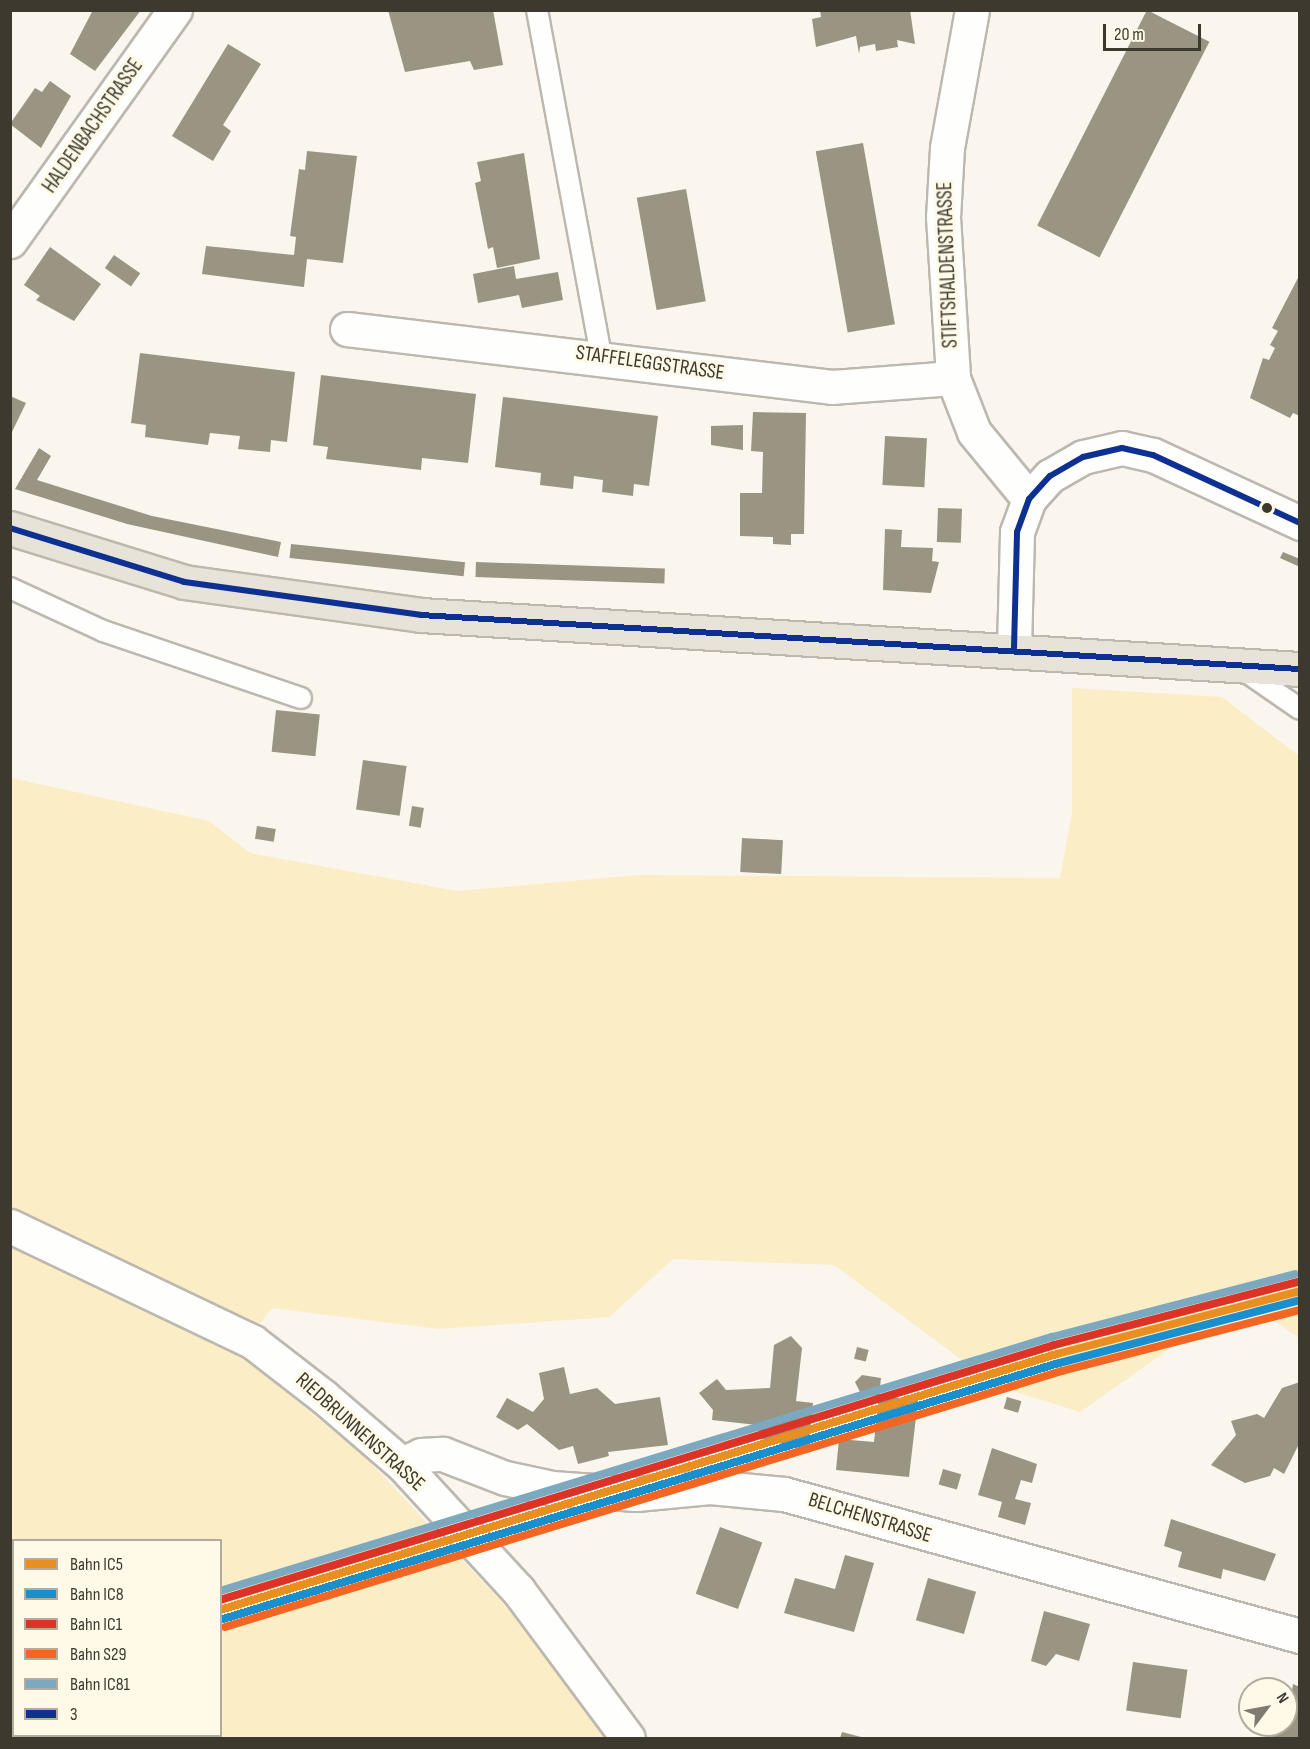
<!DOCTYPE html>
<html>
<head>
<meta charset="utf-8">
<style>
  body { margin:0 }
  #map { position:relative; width:1310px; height:1749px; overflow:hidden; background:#faf6ed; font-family:"Sofia Sans Condensed",sans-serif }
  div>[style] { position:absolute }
  .green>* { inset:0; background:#fbedc6 }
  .building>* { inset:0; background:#9a9483; transform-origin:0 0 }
  .roads { filter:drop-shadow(2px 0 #bcb8af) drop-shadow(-2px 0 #bcb8af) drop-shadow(0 2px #bcb8af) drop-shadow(0 -2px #bcb8af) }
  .lane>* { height:20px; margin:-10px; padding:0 10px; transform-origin:10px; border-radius:10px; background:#fefefc }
  .street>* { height:33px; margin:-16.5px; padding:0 16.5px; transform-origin:16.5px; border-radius:16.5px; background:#fefefc }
  .secondary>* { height:33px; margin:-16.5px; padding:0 16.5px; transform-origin:16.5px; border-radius:16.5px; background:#fefefc }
  .primary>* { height:33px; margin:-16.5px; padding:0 16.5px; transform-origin:16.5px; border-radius:16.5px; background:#e7e3d9 }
  .bus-1>* { height:6px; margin:-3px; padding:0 3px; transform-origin:3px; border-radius:3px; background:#0d3091 }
  .rail-1>* { height:8px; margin:-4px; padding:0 4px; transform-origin:4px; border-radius:4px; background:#e98e21 }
  .rail-2>* { height:8px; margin:-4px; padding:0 4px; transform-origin:4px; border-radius:4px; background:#1a8fce }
  .rail-3>* { height:8px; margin:-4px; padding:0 4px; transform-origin:4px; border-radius:4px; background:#dd3327 }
  .rail-4>* { height:8px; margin:-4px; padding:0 4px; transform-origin:4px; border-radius:4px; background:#f26522 }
  .rail-5>* { height:8px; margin:-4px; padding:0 4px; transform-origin:4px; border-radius:4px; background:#7da9c0 }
  .dots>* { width:16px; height:16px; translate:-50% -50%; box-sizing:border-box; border:3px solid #fff9e8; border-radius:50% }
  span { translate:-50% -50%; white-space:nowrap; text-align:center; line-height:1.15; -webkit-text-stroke:6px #fff9e8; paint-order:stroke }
  .street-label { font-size:21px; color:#3d392e }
  .frame { position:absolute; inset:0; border:12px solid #3d392e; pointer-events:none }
  .legend { position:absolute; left:12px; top:1539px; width:210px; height:198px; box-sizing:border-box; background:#fff9e8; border:2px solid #b1ac9e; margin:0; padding:8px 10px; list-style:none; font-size:18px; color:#3d392e }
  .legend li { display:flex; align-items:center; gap:12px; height:30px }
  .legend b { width:30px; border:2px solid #b1ac9e }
  .north { position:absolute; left:1238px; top:1677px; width:60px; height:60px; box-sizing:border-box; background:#fff9e8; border:2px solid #b1ac9e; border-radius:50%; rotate:58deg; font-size:16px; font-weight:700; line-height:24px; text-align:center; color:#3d392e }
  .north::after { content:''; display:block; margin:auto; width:21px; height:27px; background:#7f7b71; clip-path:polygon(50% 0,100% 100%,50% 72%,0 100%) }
  .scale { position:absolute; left:1103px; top:24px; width:98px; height:27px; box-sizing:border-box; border:3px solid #3d392e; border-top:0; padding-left:8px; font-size:18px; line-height:21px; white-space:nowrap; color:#3d392e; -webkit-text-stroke:4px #fff9e8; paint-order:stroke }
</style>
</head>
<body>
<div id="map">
  <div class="green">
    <i style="clip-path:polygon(evenodd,1072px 688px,1222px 697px,1299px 756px,1299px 1338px,1241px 1298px,1080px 1412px,997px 1386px,834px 1265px,673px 1259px,609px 1317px,439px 1329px,272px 1308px,237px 1352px,366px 1458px,502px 1602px,562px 1673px,604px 1738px,11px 1738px,11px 778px,209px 821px,250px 853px,457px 891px,641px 875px,1060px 878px,1072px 813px,1072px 688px,14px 1540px,220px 1540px,220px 1736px,14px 1736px,14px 1540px)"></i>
  </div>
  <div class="building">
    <i style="clip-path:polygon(93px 10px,141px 10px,95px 71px,70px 54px)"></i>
    <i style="clip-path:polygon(388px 10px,493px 10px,503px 65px,474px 70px,470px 61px,405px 72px)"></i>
    <i style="clip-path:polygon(820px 10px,910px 10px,915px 44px,897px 40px,898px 47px,876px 51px,875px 44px,860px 47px,859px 54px,856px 36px,816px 47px,812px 19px,821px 17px)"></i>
    <i style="left:1147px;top:10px;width:70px;height:242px;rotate:27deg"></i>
    <i style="clip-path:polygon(228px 44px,261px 64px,223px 125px,231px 131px,213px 161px,172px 136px)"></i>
    <i style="clip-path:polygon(50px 81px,71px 96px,41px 148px,10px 124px,35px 88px,42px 92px)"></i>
    <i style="left:863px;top:143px;width:184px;height:48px;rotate:80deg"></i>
    <i style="clip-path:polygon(307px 151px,357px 156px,343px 263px,307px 259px,304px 287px,202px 274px,206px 246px,294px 255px,296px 237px,290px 236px,299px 169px,305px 170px)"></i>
    <i style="clip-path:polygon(524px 153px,540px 259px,497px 268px,493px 247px,488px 249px,475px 183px,481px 181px,477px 162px)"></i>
    <i style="left:686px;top:189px;width:114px;height:50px;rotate:80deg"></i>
    <i style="clip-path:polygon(50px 247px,101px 284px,74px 321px,36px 300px,40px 296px,24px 285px)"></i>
    <i style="left:114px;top:255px;width:32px;height:16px;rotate:35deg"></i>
    <i style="clip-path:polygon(514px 266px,516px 279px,558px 272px,563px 300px,522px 308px,519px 295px,478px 303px,473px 274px)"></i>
    <i style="clip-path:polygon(1300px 274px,1300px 416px,1293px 413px,1290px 418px,1250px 398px,1263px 358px,1269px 360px,1275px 348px,1270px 345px,1278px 331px,1272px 328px)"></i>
    <i style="clip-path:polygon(140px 353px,295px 372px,287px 442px,271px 440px,270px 452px,238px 449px,240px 436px,210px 433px,208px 445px,145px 437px,146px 425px,131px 423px)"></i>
    <i style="clip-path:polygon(321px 375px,476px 394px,468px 463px,422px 458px,421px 470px,326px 459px,328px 447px,313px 445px)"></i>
    <i style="clip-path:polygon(10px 396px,26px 403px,10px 436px)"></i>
    <i style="clip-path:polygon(503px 397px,658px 416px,649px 486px,634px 484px,633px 496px,602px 492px,603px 480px,574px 476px,573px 489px,540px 485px,541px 473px,495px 467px)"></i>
    <i style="clip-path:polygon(753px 412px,806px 413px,804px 534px,791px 534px,791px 545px,773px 544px,773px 537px,740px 536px,740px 493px,762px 493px,763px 452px,751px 451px)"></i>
    <i style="clip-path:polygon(743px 425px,743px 450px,711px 445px,711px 426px)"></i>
    <i style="left:885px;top:436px;width:42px;height:49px;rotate:3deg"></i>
    <i style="clip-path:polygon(39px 448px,51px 456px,37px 480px,152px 516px,281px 542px,278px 557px,127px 524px,15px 489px)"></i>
    <i style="left:938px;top:508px;width:24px;height:34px;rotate:2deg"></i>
    <i style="clip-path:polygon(885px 529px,902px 530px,901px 547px,933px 548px,932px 561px,939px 562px,931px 593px,883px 590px)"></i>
    <i style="left:291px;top:544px;width:175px;height:14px;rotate:6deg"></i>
    <i style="clip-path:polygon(1283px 552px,1300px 559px,1300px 567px,1280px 558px)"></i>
    <i style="left:476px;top:562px;width:189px;height:15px;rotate:2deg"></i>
    <i style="left:276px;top:710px;width:44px;height:42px;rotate:6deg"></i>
    <i style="left:363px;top:760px;width:44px;height:50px;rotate:8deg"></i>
    <i style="left:412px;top:806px;width:12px;height:20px;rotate:9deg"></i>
    <i style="left:257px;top:826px;width:19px;height:13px;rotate:9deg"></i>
    <i style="left:742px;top:838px;width:41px;height:34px;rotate:3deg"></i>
    <i style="clip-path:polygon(791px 1336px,802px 1348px,796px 1401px,813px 1403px,808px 1450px,761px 1439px,757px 1425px,712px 1420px,713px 1410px,699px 1393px,717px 1379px,726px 1390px,770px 1388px,774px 1345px)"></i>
    <i style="left:857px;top:1347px;width:12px;height:12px;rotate:14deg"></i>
    <i style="clip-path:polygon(564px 1367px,570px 1394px,597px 1388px,615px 1404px,660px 1397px,668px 1445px,608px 1452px,609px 1456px,578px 1464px,573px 1446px,559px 1450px,527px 1424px,518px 1430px,496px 1417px,507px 1398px,533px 1412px,544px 1399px,539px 1373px)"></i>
    <i style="clip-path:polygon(862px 1375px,881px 1378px,879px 1396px,861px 1394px,855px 1382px)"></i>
    <i style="clip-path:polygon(1300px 1382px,1300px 1442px,1284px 1474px,1274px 1468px,1270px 1476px,1245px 1483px,1211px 1465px,1236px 1435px,1231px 1421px,1257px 1414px,1264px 1418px,1282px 1388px)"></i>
    <i style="clip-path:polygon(879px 1396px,918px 1400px,909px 1477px,836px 1470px,839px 1439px,874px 1442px)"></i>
    <i style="left:1007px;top:1397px;width:15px;height:12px;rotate:16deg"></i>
    <i style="clip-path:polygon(992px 1448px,1037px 1464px,1032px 1483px,1021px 1480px,1015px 1499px,1031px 1503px,1025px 1525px,998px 1517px,1002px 1502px,978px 1495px)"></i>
    <i style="left:943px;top:1469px;width:19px;height:16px;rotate:16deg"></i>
    <i style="clip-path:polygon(1171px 1519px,1276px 1554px,1265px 1581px,1223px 1569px,1221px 1579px,1178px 1567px,1182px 1552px,1164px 1546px)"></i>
    <i style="left:720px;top:1527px;width:45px;height:71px;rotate:20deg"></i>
    <i style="clip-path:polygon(845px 1555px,874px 1563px,854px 1632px,784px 1613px,795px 1578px,835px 1589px)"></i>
    <i style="left:928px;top:1578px;width:50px;height:44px;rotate:16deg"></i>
    <i style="clip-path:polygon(1044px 1611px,1090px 1624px,1079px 1661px,1056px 1654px,1046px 1666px,1031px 1661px)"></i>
    <i style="left:1133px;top:1662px;width:55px;height:49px;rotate:8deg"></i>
    <i style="clip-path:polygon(1293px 1684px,1300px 1687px,1300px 1738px,1271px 1738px,1276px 1725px,1286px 1725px)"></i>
    <i style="clip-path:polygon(842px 1732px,865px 1738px,840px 1738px)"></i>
  </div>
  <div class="roads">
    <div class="lane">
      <i style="left:537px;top:10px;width:351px;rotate:79.5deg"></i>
      <i style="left:10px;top:588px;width:102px;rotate:24.8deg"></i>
      <i style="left:103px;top:631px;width:209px;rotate:18.7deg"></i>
      <i style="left:1242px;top:669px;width:70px;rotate:34.6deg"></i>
    </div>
    <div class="street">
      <i style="left:972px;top:10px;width:140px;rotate:100.3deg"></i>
      <i style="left:947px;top:148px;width:69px;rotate:93.3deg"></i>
      <i style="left:943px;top:217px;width:161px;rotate:86.4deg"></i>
      <i style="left:953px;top:378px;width:58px;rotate:68.7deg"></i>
      <i style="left:974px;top:432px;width:87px;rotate:50.6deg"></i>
      <i style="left:10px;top:241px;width:284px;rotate:-54.5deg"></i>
      <i style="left:347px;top:329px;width:488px;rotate:6.8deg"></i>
      <i style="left:832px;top:387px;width:121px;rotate:-4.3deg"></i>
      <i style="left:1014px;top:648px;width:116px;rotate:-88.5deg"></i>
      <i style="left:1017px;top:532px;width:35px;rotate:-70deg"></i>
      <i style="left:1029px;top:499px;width:31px;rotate:-48deg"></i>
      <i style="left:1050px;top:476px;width:38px;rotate:-30deg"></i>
      <i style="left:1083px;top:457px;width:40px;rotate:-13deg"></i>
      <i style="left:1122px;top:448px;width:32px;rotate:13deg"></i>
      <i style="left:1153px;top:455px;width:162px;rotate:24.8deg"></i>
      <i style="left:402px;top:1464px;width:21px;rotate:-25deg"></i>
      <i style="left:421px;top:1455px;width:22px;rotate:-3deg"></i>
      <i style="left:443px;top:1454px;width:66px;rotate:21.2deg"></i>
      <i style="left:505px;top:1478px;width:48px;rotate:12deg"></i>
      <i style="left:552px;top:1488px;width:84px;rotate:4.1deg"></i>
      <i style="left:636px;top:1494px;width:74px;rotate:-5.4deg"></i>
      <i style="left:710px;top:1487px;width:74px;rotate:5.4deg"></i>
      <i style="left:784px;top:1494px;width:535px;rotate:15.39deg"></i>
    </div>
    <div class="secondary">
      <i style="left:10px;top:1226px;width:269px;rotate:25.5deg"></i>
      <i style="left:253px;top:1342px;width:90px;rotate:37.8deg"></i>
      <i style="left:324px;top:1397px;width:103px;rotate:40.7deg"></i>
      <i style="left:402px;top:1464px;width:171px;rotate:47.4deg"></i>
      <i style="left:518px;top:1590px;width:184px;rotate:53.4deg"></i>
    </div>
    <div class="primary">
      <i style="left:10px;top:528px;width:182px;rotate:17.2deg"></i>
      <i style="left:184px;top:582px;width:239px;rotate:7.9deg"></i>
      <i style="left:421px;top:615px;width:881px;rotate:3.52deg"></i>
    </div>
  </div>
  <div class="bus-1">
    <i style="left:10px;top:528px;width:182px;rotate:17.2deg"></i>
    <i style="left:184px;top:582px;width:239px;rotate:7.9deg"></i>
    <i style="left:421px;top:615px;width:881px;rotate:3.52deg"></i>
    <i style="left:1014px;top:648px;width:116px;rotate:-88.5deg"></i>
    <i style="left:1017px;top:532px;width:35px;rotate:-70deg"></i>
    <i style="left:1029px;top:499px;width:31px;rotate:-48deg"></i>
    <i style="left:1050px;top:476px;width:38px;rotate:-30deg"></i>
    <i style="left:1083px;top:457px;width:40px;rotate:-13deg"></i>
    <i style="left:1122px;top:448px;width:32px;rotate:13deg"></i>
    <i style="left:1153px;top:455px;width:162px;rotate:24.8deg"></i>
  </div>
  <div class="rail-1">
    <i style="left:220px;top:1610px;width:875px;rotate:-17.01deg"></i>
    <i style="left:1057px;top:1354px;width:251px;rotate:-14.5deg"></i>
  </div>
  <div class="rail-2">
    <i style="left:223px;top:1619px;width:874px;rotate:-17.03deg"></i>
    <i style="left:1059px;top:1363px;width:249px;rotate:-14.6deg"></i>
  </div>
  <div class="rail-3">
    <i style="left:220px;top:1600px;width:872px;rotate:-17deg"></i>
    <i style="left:1054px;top:1345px;width:252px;rotate:-14.5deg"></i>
  </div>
  <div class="rail-4">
    <i style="left:225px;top:1627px;width:875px;rotate:-17.01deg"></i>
    <i style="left:1062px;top:1371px;width:246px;rotate:-14.4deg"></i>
  </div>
  <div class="rail-5">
    <i style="left:220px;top:1591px;width:870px;rotate:-16.98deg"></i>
    <i style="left:1052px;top:1337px;width:251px;rotate:-14.5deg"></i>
  </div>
  <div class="dots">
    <i style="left:1267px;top:508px;background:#3d392e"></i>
  </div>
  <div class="street-label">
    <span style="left:93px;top:126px;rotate:-55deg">HALDENBACHSTRASSE</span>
    <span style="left:948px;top:265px;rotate:-92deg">STIFTSHALDENSTRASSE</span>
    <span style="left:650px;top:363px;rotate:8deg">STAFFELEGGSTRASSE</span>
    <span style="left:360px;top:1432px;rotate:42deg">RIEDBRUNNENSTRASSE</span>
    <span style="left:870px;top:1518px;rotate:17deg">BELCHENSTRASSE</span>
  </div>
  <div class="frame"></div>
  <ul class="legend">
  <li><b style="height:8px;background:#e98e21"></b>Bahn IC5</li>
  <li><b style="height:8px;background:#1a8fce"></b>Bahn IC8</li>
  <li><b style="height:8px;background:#dd3327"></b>Bahn IC1</li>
  <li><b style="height:8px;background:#f26522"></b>Bahn S29</li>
  <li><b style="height:8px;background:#7da9c0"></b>Bahn IC81</li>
  <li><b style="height:8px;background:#0d3091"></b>3</li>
  </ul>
  <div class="north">N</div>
  <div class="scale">20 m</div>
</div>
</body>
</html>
